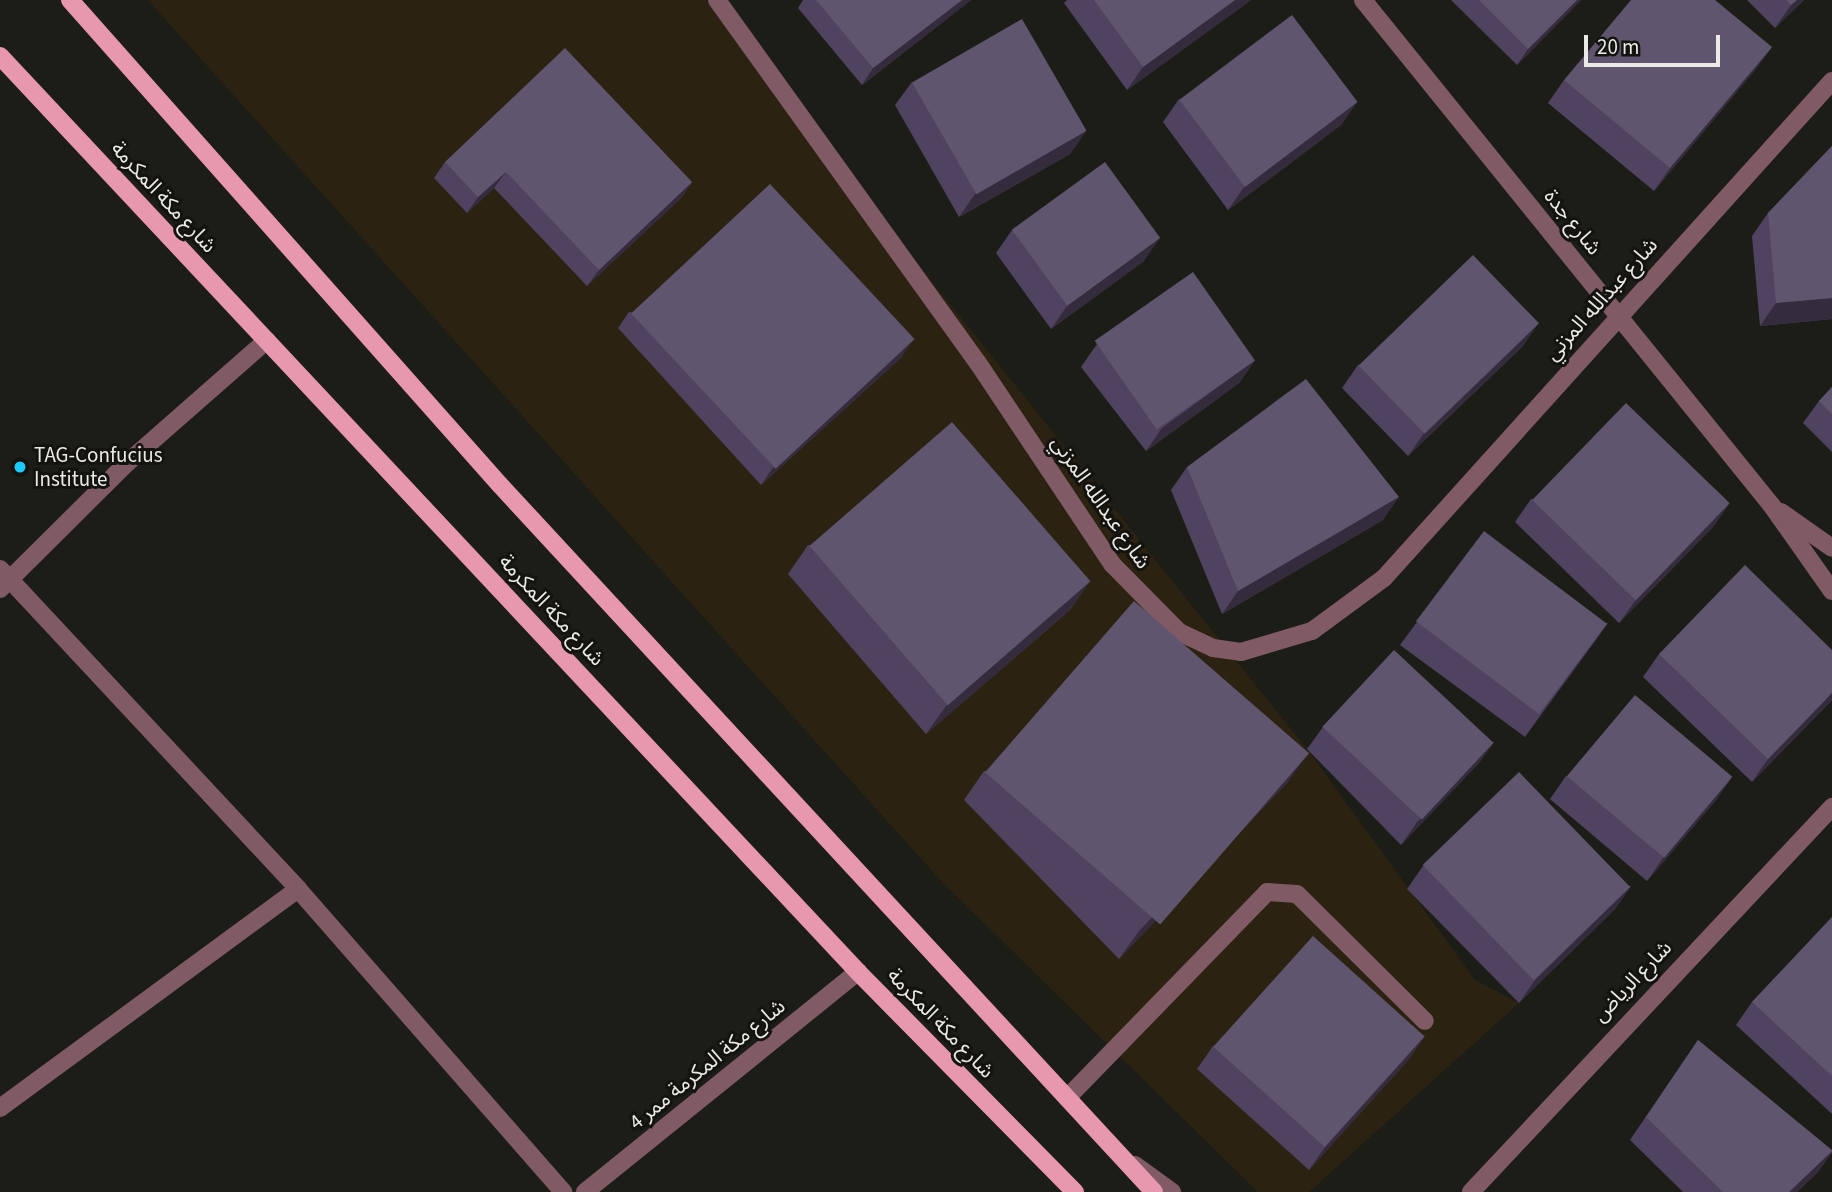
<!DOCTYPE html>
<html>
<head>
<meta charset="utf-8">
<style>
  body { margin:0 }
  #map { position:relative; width:1832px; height:1192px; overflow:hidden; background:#1d1d18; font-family:"Source Sans 3","Noto Sans Arabic",sans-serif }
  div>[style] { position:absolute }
  .commercial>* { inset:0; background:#2b2212 }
  .service>* { height:18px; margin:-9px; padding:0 9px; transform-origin:9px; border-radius:9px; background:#805a64 }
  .minor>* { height:18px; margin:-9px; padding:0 9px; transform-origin:9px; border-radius:9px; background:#805a64 }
  .tertiary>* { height:18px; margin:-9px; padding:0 9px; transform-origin:9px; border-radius:9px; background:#805a64 }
  .primary>* { height:18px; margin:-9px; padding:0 9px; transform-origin:9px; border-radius:9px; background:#e798ae }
  .wall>* { inset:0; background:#4f4360 }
  .shaded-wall>* { inset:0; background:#342c3d }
  .building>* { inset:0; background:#5f556e; transform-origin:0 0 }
  .dots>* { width:19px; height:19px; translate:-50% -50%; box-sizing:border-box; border:4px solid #14130f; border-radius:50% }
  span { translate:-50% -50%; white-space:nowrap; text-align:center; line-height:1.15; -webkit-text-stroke:6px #14130f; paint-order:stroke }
  .street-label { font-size:21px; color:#eaeae6 }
  .poi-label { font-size:21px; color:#eaeae6 }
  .left { translate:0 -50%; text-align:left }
  .scale { position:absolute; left:1584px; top:35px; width:136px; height:32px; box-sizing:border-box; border:4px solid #eaeae6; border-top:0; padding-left:9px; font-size:21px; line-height:24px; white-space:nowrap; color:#eaeae6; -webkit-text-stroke:5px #14130f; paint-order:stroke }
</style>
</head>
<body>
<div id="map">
  <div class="commercial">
    <i style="clip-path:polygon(148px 0,706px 0,1307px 749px,1475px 980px,1519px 1003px,1309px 1192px,1258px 1192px,943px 883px)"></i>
  </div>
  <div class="service">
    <i style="left:1067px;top:1098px;width:287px;rotate:-45.8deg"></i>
    <i style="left:1267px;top:892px;width:30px;rotate:4deg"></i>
    <i style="left:1297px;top:894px;width:180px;rotate:44.8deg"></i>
  </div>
  <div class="minor">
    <i style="left:717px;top:0;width:447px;rotate:54.3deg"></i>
    <i style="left:978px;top:363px;width:242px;rotate:56.3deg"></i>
    <i style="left:1112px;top:564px;width:95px;rotate:45.4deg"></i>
    <i style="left:1179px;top:632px;width:38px;rotate:25deg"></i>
    <i style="left:1213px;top:648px;width:28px;rotate:8deg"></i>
    <i style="left:1241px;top:652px;width:74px;rotate:-16.5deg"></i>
    <i style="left:1312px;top:631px;width:89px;rotate:-36.4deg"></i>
    <i style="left:1384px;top:578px;width:669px;rotate:-47.97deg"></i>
    <i style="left:1363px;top:0;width:651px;rotate:51.05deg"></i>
    <i style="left:1772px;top:506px;width:104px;rotate:54.8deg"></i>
    <i style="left:1781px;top:512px;width:62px;rotate:35.2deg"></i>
    <i style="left:0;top:569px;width:437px;rotate:47deg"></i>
    <i style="left:298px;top:889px;width:403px;rotate:48.8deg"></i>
    <i style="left:0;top:589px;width:179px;rotate:-44.8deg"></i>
    <i style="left:127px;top:463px;width:186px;rotate:-41.3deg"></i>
    <i style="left:0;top:1108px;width:370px;rotate:-36.3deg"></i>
    <i style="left:585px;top:1192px;width:351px;rotate:-38.9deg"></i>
    <i style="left:1471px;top:1192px;width:528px;rotate:-46.84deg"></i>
  </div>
  <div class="tertiary">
    <i style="left:1135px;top:1165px;width:46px;rotate:36.1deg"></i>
  </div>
  <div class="primary">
    <i style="left:70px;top:0;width:648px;rotate:48.44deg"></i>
    <i style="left:500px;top:485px;width:963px;rotate:47.23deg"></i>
    <i style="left:0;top:56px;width:1255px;rotate:46.87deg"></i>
    <i style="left:858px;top:972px;width:309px;rotate:45.4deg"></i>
  </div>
  <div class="wall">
    <i style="clip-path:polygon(803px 0,971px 0,862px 85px,798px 8px)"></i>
    <i style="clip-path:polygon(1067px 0,1251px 0,1127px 90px,1064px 3px)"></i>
    <i style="clip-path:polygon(1451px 0,1581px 0,1517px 65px)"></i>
    <i style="clip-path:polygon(1747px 0,1804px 0,1775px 28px)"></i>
    <i style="clip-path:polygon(1772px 47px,1755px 70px,1654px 191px,1548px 103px,1564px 80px)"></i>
    <i style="clip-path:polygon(912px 82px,1086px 131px,1070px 154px,959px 217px,895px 105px)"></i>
    <i style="clip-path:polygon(1179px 99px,1357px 102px,1341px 125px,1228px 210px,1163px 122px)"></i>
    <i style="clip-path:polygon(1832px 146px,1832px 319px,1760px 326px,1752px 236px,1768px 213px)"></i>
    <i style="clip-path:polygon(445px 162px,692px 182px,681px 198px,587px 286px,494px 188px,467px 213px,434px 178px)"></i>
    <i style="clip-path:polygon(1012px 230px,1144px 261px,1051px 329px,996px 253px)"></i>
    <i style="clip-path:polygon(629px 312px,902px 357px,761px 485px,618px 328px)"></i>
    <i style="clip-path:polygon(1097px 344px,1255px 360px,1239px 383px,1146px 451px,1081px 367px)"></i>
    <i style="clip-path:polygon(1523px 346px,1408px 456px,1342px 388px,1358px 365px)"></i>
    <i style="clip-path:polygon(1832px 387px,1832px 452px,1803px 423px,1819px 401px)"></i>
    <i style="clip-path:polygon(1187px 467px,1383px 520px,1222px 614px,1171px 490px)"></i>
    <i style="clip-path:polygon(1531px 499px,1729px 504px,1713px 527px,1619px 623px,1515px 522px)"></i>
    <i style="clip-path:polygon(808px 545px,1090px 581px,1070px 610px,926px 734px,788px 574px)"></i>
    <i style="clip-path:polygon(1417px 622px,1608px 623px,1525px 737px,1400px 645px)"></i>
    <i style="clip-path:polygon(1659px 654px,1832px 700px,1752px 782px,1643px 677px)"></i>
    <i style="clip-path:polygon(1323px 727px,1494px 742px,1478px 764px,1401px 845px,1307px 749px)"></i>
    <i style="clip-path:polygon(984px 771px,1288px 782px,1119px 959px,964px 800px)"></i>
    <i style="clip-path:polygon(1566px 776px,1732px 777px,1716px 800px,1647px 881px,1550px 799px)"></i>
    <i style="clip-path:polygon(1423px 866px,1631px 886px,1615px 909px,1519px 1003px,1407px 889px)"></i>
    <i style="clip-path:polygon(1832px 917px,1832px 1114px,1736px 1025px,1752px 1002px)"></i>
    <i style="clip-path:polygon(1425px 1036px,1409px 1059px,1309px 1170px,1197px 1069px,1213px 1046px)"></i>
    <i style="clip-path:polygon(1698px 1040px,1832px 1152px,1817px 1173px,1797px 1192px,1683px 1192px,1630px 1140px)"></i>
  </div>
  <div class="shaded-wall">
    <i style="clip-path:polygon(962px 0,971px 0,862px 85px,873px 68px)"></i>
    <i style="clip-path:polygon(1235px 0,1251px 0,1127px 90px,1143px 67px)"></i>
    <i style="clip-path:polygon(1577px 0,1581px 0,1517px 65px,1528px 49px)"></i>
    <i style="clip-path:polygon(1797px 0,1804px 0,1775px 28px,1791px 5px)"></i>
    <i style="clip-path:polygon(1772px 47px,1755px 70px,1654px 191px,1670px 168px)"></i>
    <i style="clip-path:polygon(1357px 102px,1341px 125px,1228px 210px,1244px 187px)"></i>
    <i style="clip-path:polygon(1086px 131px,1070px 154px,959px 217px,975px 194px)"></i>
    <i style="clip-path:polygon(506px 172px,494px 188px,467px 213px,478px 197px)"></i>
    <i style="clip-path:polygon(692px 182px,681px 198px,587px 286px,599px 270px)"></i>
    <i style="clip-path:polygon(1160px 238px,1144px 261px,1051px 329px,1067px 306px)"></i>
    <i style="clip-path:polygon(1832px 298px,1832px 319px,1760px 326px,1776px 303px)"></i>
    <i style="clip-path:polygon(1539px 323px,1523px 346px,1408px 456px,1424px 433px)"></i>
    <i style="clip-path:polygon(913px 340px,902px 357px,761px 485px,772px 469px)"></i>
    <i style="clip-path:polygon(1255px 360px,1239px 383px,1146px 451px,1162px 428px)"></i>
    <i style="clip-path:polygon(1399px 497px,1383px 520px,1222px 614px,1238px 591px)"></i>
    <i style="clip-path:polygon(1729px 504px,1713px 527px,1619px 623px,1635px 601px)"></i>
    <i style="clip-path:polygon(1090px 581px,1070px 610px,926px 734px,946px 706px)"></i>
    <i style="clip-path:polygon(1608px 623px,1592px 646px,1525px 737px,1541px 714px)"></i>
    <i style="clip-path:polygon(1832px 693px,1832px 700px,1752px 782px,1768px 759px)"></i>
    <i style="clip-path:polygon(1494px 742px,1478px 764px,1401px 845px,1417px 822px)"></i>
    <i style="clip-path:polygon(1308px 754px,1288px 782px,1119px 959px,1139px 931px)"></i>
    <i style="clip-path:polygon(1732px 777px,1716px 800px,1647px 881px,1663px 858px)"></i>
    <i style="clip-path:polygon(1631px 886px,1615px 909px,1519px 1003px,1535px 980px)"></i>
    <i style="clip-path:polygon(1425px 1036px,1409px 1059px,1309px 1170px,1325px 1147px)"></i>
    <i style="clip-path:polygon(1832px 1151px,1817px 1173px,1797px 1192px,1789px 1192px)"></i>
  </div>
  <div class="building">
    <i style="clip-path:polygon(816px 0,962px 0,873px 68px)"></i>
    <i style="clip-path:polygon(1094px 0,1235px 0,1143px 67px)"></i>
    <i style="clip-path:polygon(1479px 0,1577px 0,1528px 49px)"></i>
    <i style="clip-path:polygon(1631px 0,1715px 0,1772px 47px,1670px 168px,1564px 80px)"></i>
    <i style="clip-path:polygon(1786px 0,1797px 0,1791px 5px)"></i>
    <i style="left:1292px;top:15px;width:109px;height:141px;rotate:53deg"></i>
    <i style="left:1022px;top:19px;width:129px;height:127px;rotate:60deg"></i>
    <i style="clip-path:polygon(565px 48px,692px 182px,599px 270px,506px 172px,478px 197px,445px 162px)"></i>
    <i style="clip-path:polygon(1832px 146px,1832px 298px,1776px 303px,1768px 213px)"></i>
    <i style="left:1105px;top:162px;width:94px;height:115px;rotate:54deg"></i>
    <i style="left:770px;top:184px;width:212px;height:190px;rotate:47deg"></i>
    <i style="left:1473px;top:255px;width:95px;height:159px;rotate:46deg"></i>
    <i style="left:1193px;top:272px;width:108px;height:120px;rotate:55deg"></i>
    <i style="clip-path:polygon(1306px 379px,1399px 497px,1238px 591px,1187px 467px)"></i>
    <i style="clip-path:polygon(1832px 387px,1832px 414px,1819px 401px)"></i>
    <i style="left:1626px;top:403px;width:144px;height:135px;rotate:44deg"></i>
    <i style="left:952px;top:422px;width:211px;height:189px;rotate:49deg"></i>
    <i style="left:1484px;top:531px;width:154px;height:113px;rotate:37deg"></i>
    <i style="clip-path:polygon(1745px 565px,1832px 650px,1832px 693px,1768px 759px,1659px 654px)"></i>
    <i style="left:1134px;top:601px;width:232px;height:227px;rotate:41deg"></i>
    <i style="left:1394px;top:650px;width:136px;height:105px;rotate:43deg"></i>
    <i style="left:1635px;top:695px;width:127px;height:106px;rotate:40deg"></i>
    <i style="left:1519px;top:772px;width:160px;height:134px;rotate:46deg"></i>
    <i style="clip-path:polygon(1832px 917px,1832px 1076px,1752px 1002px)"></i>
    <i style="left:1313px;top:936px;width:150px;height:149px;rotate:42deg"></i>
    <i style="clip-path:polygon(1698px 1040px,1832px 1150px,1832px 1151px,1789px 1192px,1723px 1192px,1646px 1117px)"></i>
  </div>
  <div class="dots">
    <i style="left:20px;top:467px;background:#1acafc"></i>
  </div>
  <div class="street-label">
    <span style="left:164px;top:197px;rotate:47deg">شارع مكة المكرمة</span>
    <span style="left:1573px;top:222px;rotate:51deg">شارع جدة</span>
    <span style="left:1601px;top:299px;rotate:-48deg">شارع عبدالله المزني</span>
    <span style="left:1101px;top:502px;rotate:55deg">شارع عبدالله المزني</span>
    <span style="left:552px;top:610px;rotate:47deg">شارع مكة المكرمة</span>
    <span style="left:1632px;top:981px;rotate:-46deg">شارع الرياض</span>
    <span style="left:941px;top:1023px;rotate:46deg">شارع مكة المكرمة</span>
    <span style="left:707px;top:1064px;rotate:-39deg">شارع مكة المكرمة ممر 4</span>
  </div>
  <div class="poi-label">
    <span class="left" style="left:34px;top:467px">TAG-Confucius<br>Institute</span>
  </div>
  <div class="scale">20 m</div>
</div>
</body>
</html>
